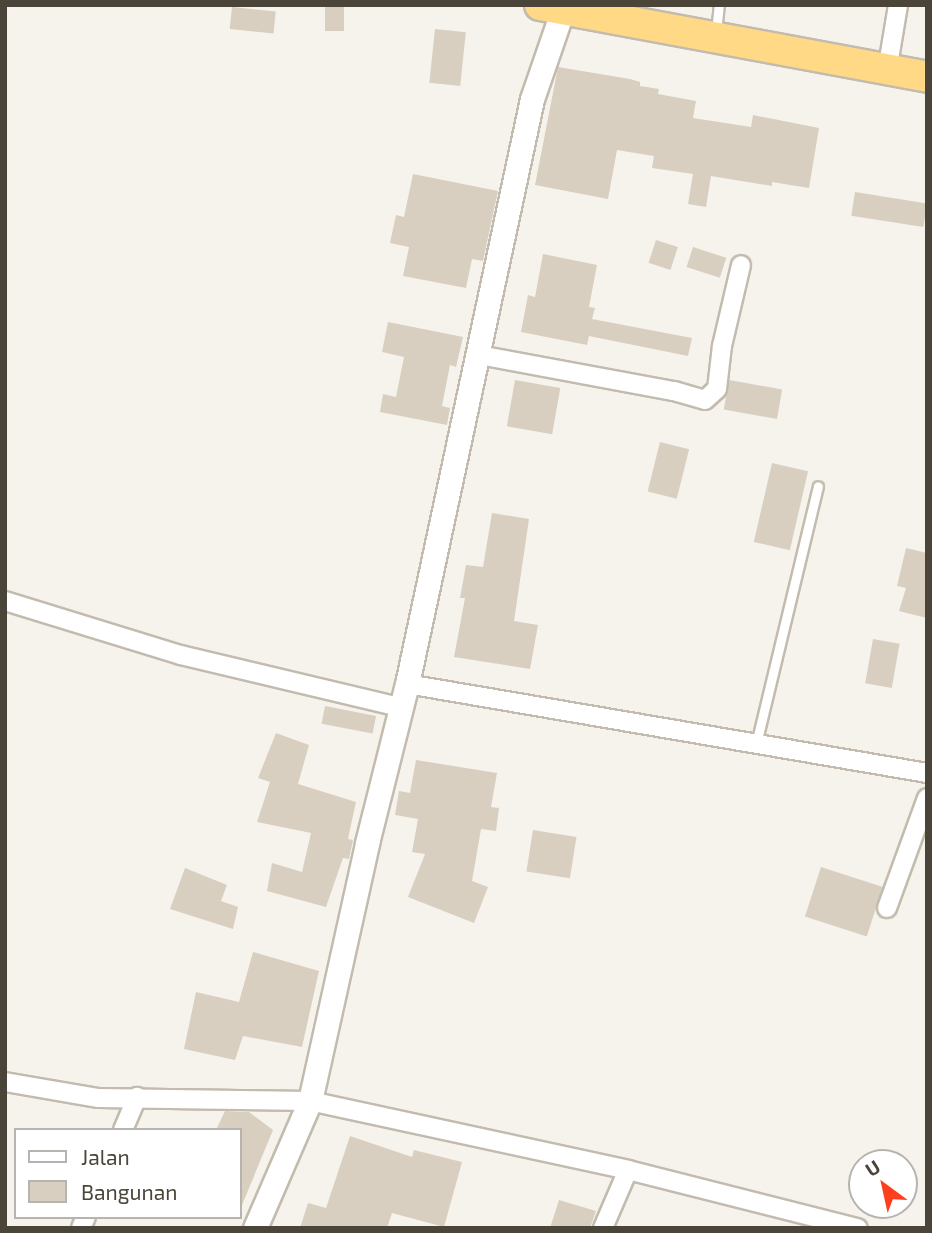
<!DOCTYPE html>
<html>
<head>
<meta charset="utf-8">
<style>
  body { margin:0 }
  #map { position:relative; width:932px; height:1233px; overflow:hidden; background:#f6f3ec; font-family:"Exo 2",sans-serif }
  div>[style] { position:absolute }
  .building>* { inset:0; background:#d8cfc1; transform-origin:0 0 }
  .roads { filter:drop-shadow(2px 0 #c2bbae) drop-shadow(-2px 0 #c2bbae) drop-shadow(0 2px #c2bbae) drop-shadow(0 -2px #c2bbae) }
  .service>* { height:9px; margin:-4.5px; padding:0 4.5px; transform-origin:4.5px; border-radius:4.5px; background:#fff }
  .minor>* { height:18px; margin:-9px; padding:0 9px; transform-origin:9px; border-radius:9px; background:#fff }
  .tertiary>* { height:23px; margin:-11.5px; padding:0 11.5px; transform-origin:11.5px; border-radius:11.5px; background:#fff }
  .trunk>* { height:30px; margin:-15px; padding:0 15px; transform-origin:15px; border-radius:15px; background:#ffd985 }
  span { translate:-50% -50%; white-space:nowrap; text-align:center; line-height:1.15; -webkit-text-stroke:7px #fff; paint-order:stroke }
  .frame { position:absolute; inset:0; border:7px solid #4b4439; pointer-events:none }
  .legend { position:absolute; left:14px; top:1128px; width:228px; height:91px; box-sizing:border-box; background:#fff; border:2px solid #b7b4b0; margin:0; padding:9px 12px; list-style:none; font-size:21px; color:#4b4439 }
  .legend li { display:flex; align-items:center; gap:14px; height:35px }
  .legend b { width:35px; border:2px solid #b7b4b0 }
  .north { position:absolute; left:848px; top:1149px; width:70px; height:70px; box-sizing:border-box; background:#fff; border:2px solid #b7b4b0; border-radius:50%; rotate:327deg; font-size:19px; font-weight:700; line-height:28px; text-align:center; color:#4b4439 }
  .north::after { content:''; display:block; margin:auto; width:24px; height:32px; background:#fc3f1d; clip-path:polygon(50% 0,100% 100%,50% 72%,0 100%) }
</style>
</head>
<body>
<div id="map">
  <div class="building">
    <i style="left:325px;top:5px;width:19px;height:26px"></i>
    <i style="left:232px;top:7px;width:44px;height:22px;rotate:6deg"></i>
    <i style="left:435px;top:29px;width:31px;height:54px;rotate:6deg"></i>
    <i style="clip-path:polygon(558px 67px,630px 79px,640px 82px,640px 86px,659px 89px,658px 94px,696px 101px,693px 118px,751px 127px,753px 115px,819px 128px,809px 188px,772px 182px,772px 186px,711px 176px,706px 207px,688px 204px,693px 174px,652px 168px,654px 156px,617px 150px,608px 199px,535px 185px)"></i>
    <i style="clip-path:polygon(413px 174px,498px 191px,483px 261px,472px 259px,466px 288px,403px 276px,409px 247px,390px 243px,396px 215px,404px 217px)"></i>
    <i style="left:855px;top:192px;width:73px;height:24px;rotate:9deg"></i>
    <i style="left:656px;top:240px;width:23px;height:24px;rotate:18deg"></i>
    <i style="left:693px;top:247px;width:35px;height:21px;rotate:18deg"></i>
    <i style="clip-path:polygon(543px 254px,597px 265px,589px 307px,595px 308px,592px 319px,692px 338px,688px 356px,589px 336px,587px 345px,521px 332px,528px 295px,535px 297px)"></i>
    <i style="clip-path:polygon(388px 322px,463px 337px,456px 367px,450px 365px,442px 406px,450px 408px,447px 425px,380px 412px,383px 394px,396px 397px,404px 357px,382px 352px)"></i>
    <i style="left:515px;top:380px;width:46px;height:47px;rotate:10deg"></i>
    <i style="left:729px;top:380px;width:54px;height:30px;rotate:10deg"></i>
    <i style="left:660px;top:442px;width:30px;height:51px;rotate:14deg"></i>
    <i style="left:772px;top:463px;width:37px;height:81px;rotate:13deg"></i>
    <i style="clip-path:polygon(492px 513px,529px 519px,514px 621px,538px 625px,530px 669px,454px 657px,465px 598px,460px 598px,466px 565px,483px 567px)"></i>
    <i style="clip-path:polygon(906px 548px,927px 553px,927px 618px,899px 611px,906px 588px,897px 586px)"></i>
    <i style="left:873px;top:639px;width:27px;height:45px;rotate:10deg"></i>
    <i style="left:325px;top:706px;width:52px;height:18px;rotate:11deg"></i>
    <i style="clip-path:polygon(276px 733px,309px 745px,298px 784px,356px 802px,348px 839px,353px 840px,349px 859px,343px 858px,326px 907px,267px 891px,272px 863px,302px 872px,311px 833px,257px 822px,270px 782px,258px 778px)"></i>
    <i style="clip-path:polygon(416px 760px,497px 773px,491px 807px,499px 808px,496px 831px,481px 829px,472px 881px,488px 887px,474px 923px,408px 897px,425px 854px,412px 852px,418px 819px,395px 815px,399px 791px,410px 793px)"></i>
    <i style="left:533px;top:830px;width:44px;height:42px;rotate:9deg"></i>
    <i style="left:821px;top:867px;width:65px;height:52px;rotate:18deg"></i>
    <i style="clip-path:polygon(185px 868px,227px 885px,221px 901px,238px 907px,233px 929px,170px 909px)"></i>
    <i style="clip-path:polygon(253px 952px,319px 971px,302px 1047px,243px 1036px,235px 1060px,184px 1049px,196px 992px,239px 1002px)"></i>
    <i style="clip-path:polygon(225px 1111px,249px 1112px,273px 1130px,240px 1210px,240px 1130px,216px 1130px)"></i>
    <i style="clip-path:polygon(350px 1136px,412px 1157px,414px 1150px,462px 1162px,444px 1227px,392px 1213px,387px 1228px,300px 1228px,308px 1203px,326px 1208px)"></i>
    <i style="clip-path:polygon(559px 1200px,596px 1211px,590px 1228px,550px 1228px)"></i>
  </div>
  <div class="roads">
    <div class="service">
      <i style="left:716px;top:32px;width:27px;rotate:-84deg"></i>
      <i style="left:756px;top:744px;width:265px;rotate:-76.5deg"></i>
    </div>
    <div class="minor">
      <i style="left:887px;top:71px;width:67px;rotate:-80.5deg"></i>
      <i style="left:479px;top:355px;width:198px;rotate:10.5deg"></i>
      <i style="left:674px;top:391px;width:32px;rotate:16deg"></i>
      <i style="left:705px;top:400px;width:16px;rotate:-43deg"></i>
      <i style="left:717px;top:389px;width:43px;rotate:-83.4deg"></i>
      <i style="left:722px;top:346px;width:83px;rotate:-76.8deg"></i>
      <i style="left:5px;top:601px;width:184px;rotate:17.1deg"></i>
      <i style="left:181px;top:655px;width:224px;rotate:13.4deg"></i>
      <i style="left:407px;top:684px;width:528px;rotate:9.71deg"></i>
      <i style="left:887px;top:908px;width:117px;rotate:-70deg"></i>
      <i style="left:5px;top:1082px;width:95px;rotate:9.7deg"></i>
      <i style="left:99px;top:1098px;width:211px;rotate:0.8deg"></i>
      <i style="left:310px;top:1101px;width:325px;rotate:12.2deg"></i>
      <i style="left:628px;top:1170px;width:237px;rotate:14.2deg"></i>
      <i style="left:123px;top:1130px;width:36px;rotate:-67deg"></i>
      <i style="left:81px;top:1228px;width:12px;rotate:-66deg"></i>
      <i style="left:603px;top:1228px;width:63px;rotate:-66.7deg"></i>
    </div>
    <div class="tertiary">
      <i style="left:255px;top:1228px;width:138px;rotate:-66.6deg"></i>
      <i style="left:310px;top:1101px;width:264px;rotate:-77.5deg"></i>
      <i style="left:367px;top:843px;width:164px;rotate:-75.9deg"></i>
      <i style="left:407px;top:684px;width:598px;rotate:-77.94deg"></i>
      <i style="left:532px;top:99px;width:95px;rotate:-71deg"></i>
    </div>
    <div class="trunk">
      <i style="left:540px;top:5px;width:394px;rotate:10.5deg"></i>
    </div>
  </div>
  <div class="frame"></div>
  <ul class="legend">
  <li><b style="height:9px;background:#fff"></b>Jalan</li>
  <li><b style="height:19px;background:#d8cfc1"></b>Bangunan</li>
  </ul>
  <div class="north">U</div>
</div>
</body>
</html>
